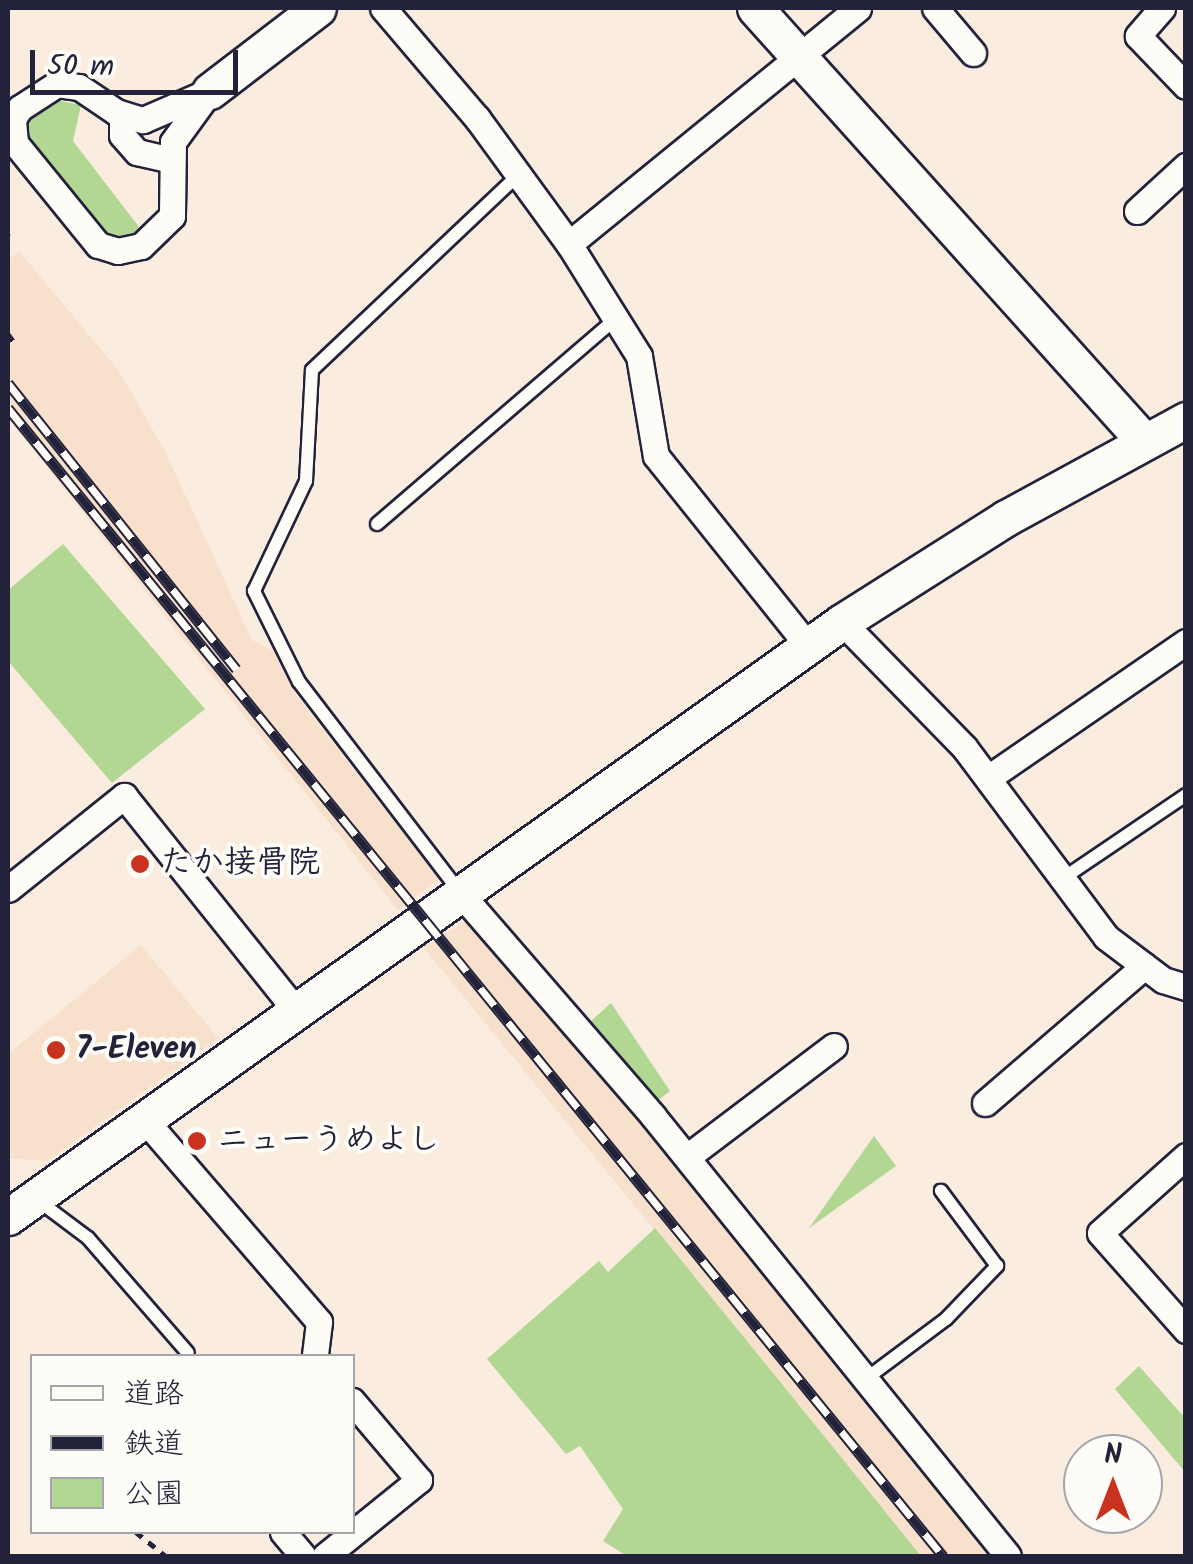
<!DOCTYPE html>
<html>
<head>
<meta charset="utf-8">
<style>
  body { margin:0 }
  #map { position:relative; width:1193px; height:1564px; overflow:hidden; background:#faecde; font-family:Kalam,"Klee One",sans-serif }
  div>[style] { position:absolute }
  .built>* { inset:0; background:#f8e1cc }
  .green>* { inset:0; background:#b1d793 }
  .path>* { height:5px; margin-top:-2.5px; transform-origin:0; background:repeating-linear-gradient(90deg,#22223b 0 8px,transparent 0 16px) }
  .roads { filter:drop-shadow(2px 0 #22223b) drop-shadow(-2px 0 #22223b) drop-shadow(0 2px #22223b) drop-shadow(0 -2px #22223b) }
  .lane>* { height:12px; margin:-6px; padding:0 6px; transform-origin:6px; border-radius:6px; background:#fdfcf7 }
  .street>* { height:25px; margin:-12.5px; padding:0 12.5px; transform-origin:12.5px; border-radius:12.5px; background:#fdfcf7 }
  .secondary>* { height:35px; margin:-17.5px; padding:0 17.5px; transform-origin:17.5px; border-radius:17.5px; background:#fdfcf7 }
  .rail>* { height:11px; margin-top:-5.5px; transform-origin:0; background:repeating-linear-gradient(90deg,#fdfcf7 0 22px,#22223b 0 44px); box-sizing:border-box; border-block:2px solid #22223b }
  .dots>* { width:28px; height:28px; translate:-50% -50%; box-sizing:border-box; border:5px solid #fdfcf7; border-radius:50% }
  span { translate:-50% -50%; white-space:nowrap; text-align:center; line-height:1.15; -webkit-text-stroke:8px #fdfcf7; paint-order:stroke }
  .poi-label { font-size:32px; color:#22223b; font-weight:700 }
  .left { translate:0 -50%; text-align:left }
  .frame { position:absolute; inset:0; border:10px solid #22223b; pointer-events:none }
  .legend { position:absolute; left:30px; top:1354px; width:325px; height:180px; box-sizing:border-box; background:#fdfcf7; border:2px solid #a5a5ac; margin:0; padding:12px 18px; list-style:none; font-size:30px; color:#22223b }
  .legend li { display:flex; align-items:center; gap:20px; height:50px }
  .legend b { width:50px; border:2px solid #a5a5ac }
  .north { position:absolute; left:1063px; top:1434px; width:100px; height:100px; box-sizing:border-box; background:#fdfcf7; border:2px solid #a5a5ac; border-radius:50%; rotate:0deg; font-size:28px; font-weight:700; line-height:40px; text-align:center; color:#22223b }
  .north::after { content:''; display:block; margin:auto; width:35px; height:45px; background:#c8321e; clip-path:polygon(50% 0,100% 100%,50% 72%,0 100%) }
  .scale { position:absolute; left:30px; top:50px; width:208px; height:45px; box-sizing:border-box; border:5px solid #22223b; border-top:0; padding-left:12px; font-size:30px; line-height:35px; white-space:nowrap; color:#22223b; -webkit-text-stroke:8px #fdfcf7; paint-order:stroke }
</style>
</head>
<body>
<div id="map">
  <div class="built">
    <i style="clip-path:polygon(19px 251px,119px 371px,166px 453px,252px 640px,272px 650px,296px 695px,439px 879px,398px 910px,8px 418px,8px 260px)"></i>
    <i style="clip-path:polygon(473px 917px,1002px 1556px,921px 1556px,423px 947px)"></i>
    <i style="clip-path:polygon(141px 945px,218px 1038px,47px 1161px,8px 1158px,8px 1054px)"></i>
  </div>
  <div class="green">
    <i style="clip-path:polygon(55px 100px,81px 105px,73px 141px,139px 227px,128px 241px,101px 235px,25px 135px,32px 115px)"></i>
    <i style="clip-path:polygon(63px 544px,205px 709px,112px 783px,8px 661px,8px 590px)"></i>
    <i style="clip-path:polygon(611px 1003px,670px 1091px,649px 1107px,580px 1031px)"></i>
    <i style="clip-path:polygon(874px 1136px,896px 1166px,809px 1228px)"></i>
    <i style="clip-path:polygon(655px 1228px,773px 1373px,921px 1556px,627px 1556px,603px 1541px,623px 1509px,580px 1446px,566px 1454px,487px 1359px,599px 1261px,608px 1272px)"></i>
    <i style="clip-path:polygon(1139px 1366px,1185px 1418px,1185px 1472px,1115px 1389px)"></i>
  </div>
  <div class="path">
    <i style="left:8px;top:235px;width:1px;rotate:-90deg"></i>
    <i style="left:8px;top:334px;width:9px;rotate:54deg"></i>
    <i style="left:136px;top:1532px;width:38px;rotate:39deg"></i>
  </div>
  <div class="roads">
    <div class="lane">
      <i style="left:377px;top:524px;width:318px;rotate:-40.7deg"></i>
      <i style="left:1062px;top:879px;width:150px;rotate:-34.1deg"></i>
      <i style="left:459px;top:891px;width:263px;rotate:-127.4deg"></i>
      <i style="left:299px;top:682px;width:102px;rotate:-116.3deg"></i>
      <i style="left:254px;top:591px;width:122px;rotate:-64.7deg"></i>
      <i style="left:306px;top:481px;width:111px;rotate:-86.9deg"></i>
      <i style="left:312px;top:370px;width:284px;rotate:-43.4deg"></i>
      <i style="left:36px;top:1199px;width:65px;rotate:36.9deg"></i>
      <i style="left:88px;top:1238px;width:152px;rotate:49deg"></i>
      <i style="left:867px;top:1378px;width:99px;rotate:-36.8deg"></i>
      <i style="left:946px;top:1319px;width:74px;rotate:-46.1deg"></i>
      <i style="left:997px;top:1266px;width:94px;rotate:-126.7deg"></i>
    </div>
    <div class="street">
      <i style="left:383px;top:8px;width:145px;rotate:49.5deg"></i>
      <i style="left:477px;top:118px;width:156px;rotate:53.9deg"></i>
      <i style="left:569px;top:244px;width:132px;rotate:58deg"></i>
      <i style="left:639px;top:356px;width:101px;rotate:80.4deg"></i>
      <i style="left:656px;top:456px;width:245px;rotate:51.3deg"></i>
      <i style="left:935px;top:8px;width:59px;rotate:49.8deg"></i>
      <i style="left:1162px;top:8px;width:37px;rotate:131deg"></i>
      <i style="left:1138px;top:36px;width:69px;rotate:46.2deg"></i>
      <i style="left:57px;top:84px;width:22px;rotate:8deg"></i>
      <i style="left:79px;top:87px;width:45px;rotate:34deg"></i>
      <i style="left:116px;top:112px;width:28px;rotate:17deg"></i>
      <i style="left:143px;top:120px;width:73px;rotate:-23.4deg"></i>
      <i style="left:210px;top:91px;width:63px;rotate:126deg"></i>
      <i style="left:173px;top:142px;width:74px;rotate:90.8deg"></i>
      <i style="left:172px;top:216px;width:43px;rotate:135.9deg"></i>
      <i style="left:141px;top:246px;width:24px;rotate:168deg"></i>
      <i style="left:118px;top:251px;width:21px;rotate:-163deg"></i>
      <i style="left:98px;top:245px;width:132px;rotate:-129.1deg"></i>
      <i style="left:15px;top:143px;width:24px;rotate:-95deg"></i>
      <i style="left:13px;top:119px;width:13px;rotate:-58deg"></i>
      <i style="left:20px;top:108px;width:44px;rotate:-33deg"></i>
      <i style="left:122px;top:115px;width:20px;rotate:90deg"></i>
      <i style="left:122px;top:135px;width:23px;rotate:49deg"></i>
      <i style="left:137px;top:152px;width:36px;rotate:13deg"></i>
      <i style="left:1137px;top:211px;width:67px;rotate:-42.6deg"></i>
      <i style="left:569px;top:244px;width:373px;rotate:-39.2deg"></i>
      <i style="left:842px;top:622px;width:175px;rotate:45.7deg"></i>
      <i style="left:964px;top:747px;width:237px;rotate:53.2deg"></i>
      <i style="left:1106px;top:937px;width:71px;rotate:37deg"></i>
      <i style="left:1163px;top:980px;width:24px;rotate:17deg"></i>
      <i style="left:988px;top:778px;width:240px;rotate:-34.5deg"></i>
      <i style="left:8px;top:889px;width:149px;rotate:-38.7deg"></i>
      <i style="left:124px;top:796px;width:277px;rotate:51.3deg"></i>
      <i style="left:460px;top:893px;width:295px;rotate:49.1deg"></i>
      <i style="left:653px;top:1116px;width:565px;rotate:51.1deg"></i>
      <i style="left:985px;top:1103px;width:210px;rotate:-40.7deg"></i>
      <i style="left:144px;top:1119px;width:268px;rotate:49.2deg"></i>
      <i style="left:319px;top:1322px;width:34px;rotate:97deg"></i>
      <i style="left:1186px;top:1156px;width:115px;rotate:138.2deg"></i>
      <i style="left:1100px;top:1233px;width:130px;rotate:48.4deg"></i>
      <i style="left:687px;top:1157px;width:184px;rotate:-37.1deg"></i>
      <i style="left:283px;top:1532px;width:31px;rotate:50deg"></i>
      <i style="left:325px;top:1556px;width:121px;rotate:-39deg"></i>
      <i style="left:419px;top:1480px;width:104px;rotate:-130.3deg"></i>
    </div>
    <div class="secondary">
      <i style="left:755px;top:8px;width:583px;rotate:48.06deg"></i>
      <i style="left:210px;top:91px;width:136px;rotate:-37.5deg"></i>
      <i style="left:8px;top:1217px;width:1024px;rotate:-35.51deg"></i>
      <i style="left:842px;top:622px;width:194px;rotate:-32.4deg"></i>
      <i style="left:1006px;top:518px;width:205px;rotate:-28.6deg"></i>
    </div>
  </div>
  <div class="rail">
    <i style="left:8px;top:383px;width:366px;rotate:51.4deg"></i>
    <i style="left:8px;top:408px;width:1481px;rotate:50.84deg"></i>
  </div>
  <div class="dots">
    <i style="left:140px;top:864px;background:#c8321e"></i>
    <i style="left:56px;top:1050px;background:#c8321e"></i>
    <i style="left:197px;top:1141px;background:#c8321e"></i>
  </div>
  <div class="poi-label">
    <span class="left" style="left:160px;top:864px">たか接骨院</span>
    <span class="left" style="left:76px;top:1050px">7-Eleven</span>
    <span class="left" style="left:217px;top:1141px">ニューうめよし</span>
  </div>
  <div class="frame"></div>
  <ul class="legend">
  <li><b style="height:12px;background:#fdfcf7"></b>道路</li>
  <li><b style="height:12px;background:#22223b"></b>鉄道</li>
  <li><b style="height:28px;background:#b1d793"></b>公園</li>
  </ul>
  <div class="north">N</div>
  <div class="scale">50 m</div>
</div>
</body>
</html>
